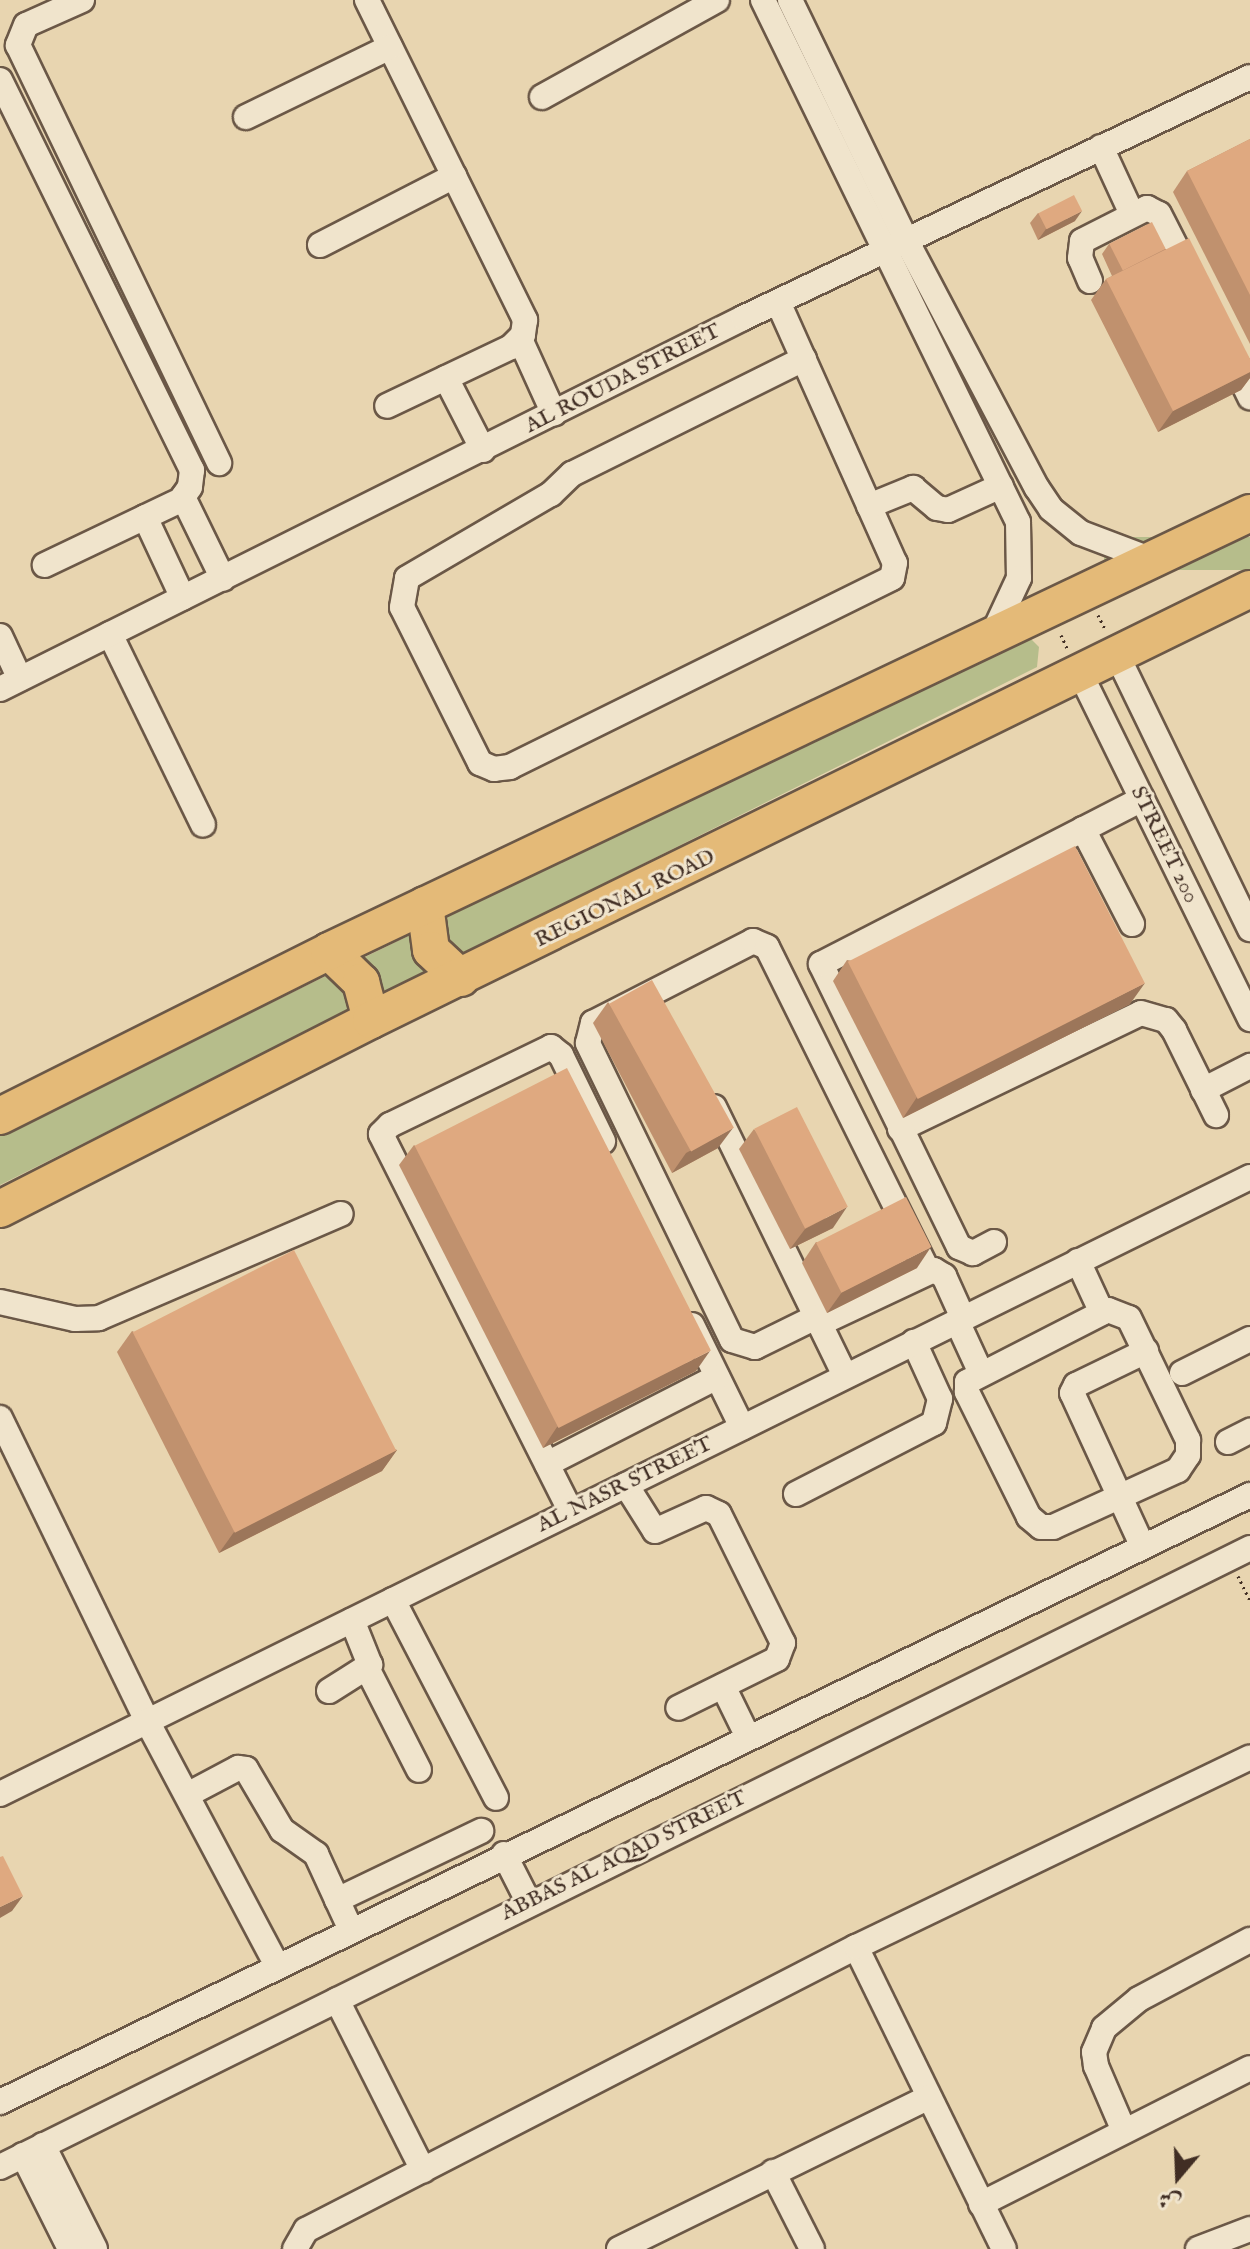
<!DOCTYPE html>
<html>
<head>
<meta charset="utf-8">
<style>
  body { margin:0 }
  #map { position:relative; width:1250px; height:2249px; overflow:hidden; background:#e8d5b0; font-family:"IM FELL English",Amiri,serif }
  div>[style] { position:absolute }
  .green>* { inset:0; background:#b6bd8b; transform-origin:0 0 }
  .path>* { height:3px; margin-top:-1.5px; transform-origin:0; background:repeating-linear-gradient(90deg,#412e24 0 2px,transparent 0 6px) }
  .roads { filter:drop-shadow(2px 0 #6b5847) drop-shadow(-2px 0 #6b5847) drop-shadow(0 2px #6b5847) drop-shadow(0 -2px #6b5847) }
  .minor>* { height:24px; margin:-12px; padding:0 12px; transform-origin:12px; border-radius:12px; background:#f0e4cc }
  .highway>* { height:36px; margin:-18px; padding:0 18px; transform-origin:18px; border-radius:18px; background:#e4ba78 }
  .wall>* { inset:0; background:#c0916e }
  .shaded-wall>* { inset:0; background:#9c765a }
  .building>* { inset:0; background:#dfa980; transform-origin:0 0 }
  span { translate:-50% -50%; white-space:nowrap; text-align:center; line-height:1.15; -webkit-text-stroke:6px #f0e4cc; paint-order:stroke }
  .street-label { font-size:22px; color:#412e24 }
  .north { position:absolute; left:1138px; top:2137px; width:80px; height:80px; -webkit-text-stroke:6px #f0e4cc; paint-order:stroke; rotate:199deg; font-size:22px; font-weight:700; line-height:32px; text-align:center; color:#412e24 }
  .north::after { content:''; display:block; margin:auto; width:28px; height:36px; background:#412e24; clip-path:polygon(50% 0,100% 100%,50% 72%,0 100%) }
</style>
</head>
<body>
<div id="map">
  <div class="green">
    <i style="left:1250px;top:537px;width:33px;height:146px;rotate:90deg"></i>
    <i style="clip-path:polygon(1027px 635px,1039px 647px,1037px 667px,0 1185px,0 1136px,26px 1122px)"></i>
  </div>
  <div class="path">
    <i style="left:1098px;top:615px;width:16px;rotate:63deg"></i>
    <i style="left:1061px;top:635px;width:17px;rotate:65deg"></i>
    <i style="left:1238px;top:1576px;width:28px;rotate:64deg"></i>
  </div>
  <div class="roads">
    <div class="minor">
      <i style="left:82px;top:0;width:61px;rotate:155.9deg"></i>
      <i style="left:26px;top:25px;width:22px;rotate:112deg"></i>
      <i style="left:18px;top:45px;width:464px;rotate:64.3deg"></i>
      <i style="left:367px;top:0;width:357px;rotate:63.7deg"></i>
      <i style="left:525px;top:320px;width:15px;rotate:98deg"></i>
      <i style="left:523px;top:335px;width:17px;rotate:135deg"></i>
      <i style="left:511px;top:347px;width:137px;rotate:154.6deg"></i>
      <i style="left:763px;top:0;width:581px;rotate:63.96deg"></i>
      <i style="left:1018px;top:522px;width:56px;rotate:89deg"></i>
      <i style="left:1019px;top:578px;width:66px;rotate:115deg"></i>
      <i style="left:790px;top:0;width:267px;rotate:64.2deg"></i>
      <i style="left:906px;top:240px;width:280px;rotate:62.2deg"></i>
      <i style="left:1037px;top:488px;width:25px;rotate:56deg"></i>
      <i style="left:1051px;top:509px;width:38px;rotate:39deg"></i>
      <i style="left:1081px;top:533px;width:79px;rotate:20.7deg"></i>
      <i style="left:0;top:80px;width:435px;rotate:63.8deg"></i>
      <i style="left:192px;top:470px;width:17px;rotate:97deg"></i>
      <i style="left:190px;top:487px;width:16px;rotate:125deg"></i>
      <i style="left:181px;top:500px;width:151px;rotate:154.5deg"></i>
      <i style="left:542px;top:97px;width:200px;rotate:-29deg"></i>
      <i style="left:246px;top:117px;width:160px;rotate:-25.9deg"></i>
      <i style="left:1101px;top:147px;width:74px;rotate:65.2deg"></i>
      <i style="left:320px;top:245px;width:151px;rotate:-27.2deg"></i>
      <i style="left:1090px;top:281px;width:25px;rotate:-113deg"></i>
      <i style="left:1080px;top:258px;width:17px;rotate:-83deg"></i>
      <i style="left:1082px;top:241px;width:73px;rotate:-26.9deg"></i>
      <i style="left:1147px;top:208px;width:13px;rotate:27deg"></i>
      <i style="left:1159px;top:214px;width:66px;rotate:63deg"></i>
      <i style="left:778px;top:302px;width:286px;rotate:65.9deg"></i>
      <i style="left:895px;top:563px;width:15px;rotate:101deg"></i>
      <i style="left:892px;top:578px;width:426px;rotate:153.7deg"></i>
      <i style="left:510px;top:767px;width:16px;rotate:173deg"></i>
      <i style="left:494px;top:769px;width:15px;rotate:-157deg"></i>
      <i style="left:480px;top:763px;width:174px;rotate:-116.6deg"></i>
      <i style="left:402px;top:607px;width:29px;rotate:-80deg"></i>
      <i style="left:407px;top:578px;width:167px;rotate:-30.3deg"></i>
      <i style="left:551px;top:494px;width:29px;rotate:-44deg"></i>
      <i style="left:572px;top:474px;width:259px;rotate:-26.4deg"></i>
      <i style="left:520px;top:339px;width:82px;rotate:65.6deg"></i>
      <i style="left:1230px;top:356px;width:46px;rotate:64deg"></i>
      <i style="left:446px;top:378px;width:81px;rotate:62.8deg"></i>
      <i style="left:183px;top:497px;width:91px;rotate:64deg"></i>
      <i style="left:869px;top:506px;width:48px;rotate:-22.2deg"></i>
      <i style="left:913px;top:488px;width:31px;rotate:40deg"></i>
      <i style="left:937px;top:508px;width:11px;rotate:10deg"></i>
      <i style="left:948px;top:510px;width:58px;rotate:-24.4deg"></i>
      <i style="left:145px;top:517px;width:89px;rotate:64.9deg"></i>
      <i style="left:110px;top:634px;width:212px;rotate:64deg"></i>
      <i style="left:0;top:636px;width:47px;rotate:65.1deg"></i>
      <i style="left:1116px;top:653px;width:307px;rotate:64.1deg"></i>
      <i style="left:1079px;top:671px;width:388px;rotate:63.8deg"></i>
      <i style="left:0;top:689px;width:830px;rotate:-26.53deg"></i>
      <i style="left:743px;top:318px;width:561px;rotate:-25.42deg"></i>
      <i style="left:1083px;top:829px;width:107px;rotate:62.7deg"></i>
      <i style="left:1203px;top:1090px;width:53px;rotate:-27.1deg"></i>
      <i style="left:714px;top:1107px;width:299px;rotate:64deg"></i>
      <i style="left:900px;top:1129px;width:267px;rotate:-25.7deg"></i>
      <i style="left:1141px;top:1013px;width:26px;rotate:16deg"></i>
      <i style="left:1166px;top:1020px;width:13px;rotate:51deg"></i>
      <i style="left:1174px;top:1030px;width:95px;rotate:63.7deg"></i>
      <i style="left:994px;top:1242px;width:24px;rotate:152deg"></i>
      <i style="left:973px;top:1253px;width:15px;rotate:-157deg"></i>
      <i style="left:959px;top:1247px;width:315px;rotate:-116deg"></i>
      <i style="left:821px;top:964px;width:361px;rotate:-27.2deg"></i>
      <i style="left:1078px;top:1261px;width:57px;rotate:65.2deg"></i>
      <i style="left:0;top:1302px;width:77px;rotate:12.8deg"></i>
      <i style="left:75px;top:1319px;width:24px;rotate:-2deg"></i>
      <i style="left:99px;top:1318px;width:263px;rotate:-23.3deg"></i>
      <i style="left:1108px;top:1310px;width:22px;rotate:21deg"></i>
      <i style="left:1129px;top:1318px;width:136px;rotate:64.2deg"></i>
      <i style="left:1188px;top:1440px;width:15px;rotate:90deg"></i>
      <i style="left:1188px;top:1455px;width:18px;rotate:124deg"></i>
      <i style="left:1178px;top:1470px;width:137px;rotate:155.5deg"></i>
      <i style="left:1053px;top:1527px;width:12px;rotate:180deg"></i>
      <i style="left:1041px;top:1527px;width:16px;rotate:-140deg"></i>
      <i style="left:1029px;top:1517px;width:140px;rotate:-116.4deg"></i>
      <i style="left:967px;top:1392px;width:10px;rotate:-90deg"></i>
      <i style="left:967px;top:1382px;width:158px;rotate:-27.1deg"></i>
      <i style="left:816px;top:1317px;width:68px;rotate:153.8deg"></i>
      <i style="left:755px;top:1347px;width:24px;rotate:-163deg"></i>
      <i style="left:732px;top:1340px;width:330px;rotate:-115.9deg"></i>
      <i style="left:588px;top:1043px;width:21px;rotate:-76deg"></i>
      <i style="left:593px;top:1023px;width:180px;rotate:-27.1deg"></i>
      <i style="left:753px;top:941px;width:15px;rotate:23deg"></i>
      <i style="left:767px;top:947px;width:362px;rotate:63.6deg"></i>
      <i style="left:957px;top:1321px;width:55px;rotate:65.3deg"></i>
      <i style="left:819px;top:1324px;width:127px;rotate:-25.2deg"></i>
      <i style="left:934px;top:1270px;width:12px;rotate:31deg"></i>
      <i style="left:944px;top:1276px;width:46px;rotate:65.7deg"></i>
      <i style="left:692px;top:1325px;width:114px;rotate:63.9deg"></i>
      <i style="left:1182px;top:1373px;width:76px;rotate:-26.6deg"></i>
      <i style="left:0;top:1418px;width:337px;rotate:64.1deg"></i>
      <i style="left:147px;top:1721px;width:275px;rotate:62deg"></i>
      <i style="left:1228px;top:1442px;width:25px;rotate:-27deg"></i>
      <i style="left:547px;top:1464px;width:191px;rotate:-27.1deg"></i>
      <i style="left:626px;top:1485px;width:54px;rotate:57.8deg"></i>
      <i style="left:655px;top:1531px;width:56px;rotate:-24.3deg"></i>
      <i style="left:706px;top:1508px;width:14px;rotate:25deg"></i>
      <i style="left:719px;top:1514px;width:144px;rotate:63.6deg"></i>
      <i style="left:783px;top:1643px;width:17px;rotate:111deg"></i>
      <i style="left:777px;top:1659px;width:110px;rotate:153.7deg"></i>
      <i style="left:796px;top:1494px;width:155px;rotate:-27.2deg"></i>
      <i style="left:934px;top:1423px;width:25px;rotate:-76deg"></i>
      <i style="left:940px;top:1399px;width:63px;rotate:-114.5deg"></i>
      <i style="left:571px;top:1512px;width:423px;rotate:-116.7deg"></i>
      <i style="left:381px;top:1134px;width:13px;rotate:-45deg"></i>
      <i style="left:390px;top:1125px;width:179px;rotate:-25.8deg"></i>
      <i style="left:551px;top:1047px;width:13px;rotate:39deg"></i>
      <i style="left:561px;top:1055px;width:96px;rotate:64deg"></i>
      <i style="left:1142px;top:1545px;width:167px;rotate:-114.7deg"></i>
      <i style="left:1072px;top:1393px;width:9px;rotate:-63deg"></i>
      <i style="left:1076px;top:1385px;width:78px;rotate:-25.9deg"></i>
      <i style="left:393px;top:1600px;width:223px;rotate:62.5deg"></i>
      <i style="left:368px;top:1670px;width:112px;rotate:63deg"></i>
      <i style="left:723px;top:1686px;width:57px;rotate:63.9deg"></i>
      <i style="left:329px;top:1691px;width:49px;rotate:-32.4deg"></i>
      <i style="left:370px;top:1665px;width:48px;rotate:-111.8deg"></i>
      <i style="left:0;top:1794px;width:1394px;rotate:-26.27deg"></i>
      <i style="left:187px;top:1795px;width:58px;rotate:-27.9deg"></i>
      <i style="left:238px;top:1768px;width:8px;rotate:7deg"></i>
      <i style="left:246px;top:1769px;width:71px;rotate:59.5deg"></i>
      <i style="left:282px;top:1830px;width:42px;rotate:35.2deg"></i>
      <i style="left:316px;top:1854px;width:84px;rotate:65.3deg"></i>
      <i style="left:504px;top:1854px;width:55px;rotate:63deg"></i>
      <i style="left:337px;top:1900px;width:160px;rotate:-25.6deg"></i>
      <i style="left:856px;top:1947px;width:336px;rotate:63.9deg"></i>
      <i style="left:337px;top:2000px;width:191px;rotate:63.2deg"></i>
      <i style="left:0;top:2102px;width:1390px;rotate:-25.9deg"></i>
      <i style="left:1124px;top:2131px;width:71px;rotate:-113.3deg"></i>
      <i style="left:1096px;top:2066px;width:14px;rotate:-98deg"></i>
      <i style="left:1094px;top:2052px;width:26px;rotate:-67deg"></i>
      <i style="left:1104px;top:2028px;width:45px;rotate:-39.6deg"></i>
      <i style="left:1139px;top:1999px;width:126px;rotate:-28deg"></i>
      <i style="left:43px;top:2145px;width:116px;rotate:63.4deg"></i>
      <i style="left:23px;top:2155px;width:105px;rotate:63.4deg"></i>
      <i style="left:0;top:2167px;width:1395px;rotate:-26.34deg"></i>
      <i style="left:773px;top:2172px;width:86px;rotate:63.1deg"></i>
      <i style="left:981px;top:2204px;width:301px;rotate:-26.8deg"></i>
      <i style="left:295px;top:2249px;width:22px;rotate:-60deg"></i>
      <i style="left:306px;top:2230px;width:619px;rotate:-27.23deg"></i>
      <i style="left:856px;top:1947px;width:437px;rotate:-25.7deg"></i>
      <i style="left:619px;top:2249px;width:345px;rotate:-26.1deg"></i>
      <i style="left:1198px;top:2249px;width:56px;rotate:-21deg"></i>
    </div>
    <div class="highway">
      <i style="left:425px;top:905px;width:45px;rotate:82.4deg"></i>
      <i style="left:431px;top:950px;width:41px;rotate:43deg"></i>
      <i style="left:329px;top:951px;width:45px;rotate:44.1deg"></i>
      <i style="left:361px;top:982px;width:39px;rotate:75deg"></i>
      <i style="left:0;top:1116px;width:368px;rotate:-26.6deg"></i>
      <i style="left:329px;top:951px;width:1020px;rotate:-25.43deg"></i>
      <i style="left:0;top:1209px;width:416px;rotate:-27deg"></i>
      <i style="left:371px;top:1020px;width:979px;rotate:-26.12deg"></i>
    </div>
  </div>
  <div class="wall">
    <i style="clip-path:polygon(1250px 139px,1250px 344px,1173px 192px,1187px 171px)"></i>
    <i style="clip-path:polygon(1038px 213px,1075px 221px,1038px 240px,1030px 223px)"></i>
    <i style="clip-path:polygon(1109px 244px,1166px 249px,1250px 359px,1250px 378px,1241px 390px,1158px 432px,1091px 300px,1106px 279px,1112px 276px,1102px 254px)"></i>
    <i style="clip-path:polygon(847px 960px,1130px 1004px,903px 1118px,833px 981px)"></i>
    <i style="clip-path:polygon(608px 1002px,718px 1148px,672px 1173px,593px 1023px)"></i>
    <i style="clip-path:polygon(754px 1129px,833px 1228px,790px 1249px,739px 1149px)"></i>
    <i style="clip-path:polygon(414px 1145px,696px 1371px,543px 1448px,399px 1165px)"></i>
    <i style="clip-path:polygon(816px 1242px,917px 1268px,827px 1313px,802px 1263px)"></i>
    <i style="clip-path:polygon(132px 1331px,397px 1450px,382px 1471px,219px 1553px,117px 1352px)"></i>
  </div>
  <div class="shaded-wall">
    <i style="clip-path:polygon(1082px 211px,1075px 221px,1038px 240px,1046px 229px)"></i>
    <i style="clip-path:polygon(1250px 372px,1250px 378px,1241px 390px,1158px 432px,1173px 411px)"></i>
    <i style="clip-path:polygon(1145px 983px,1130px 1004px,903px 1118px,917px 1097px)"></i>
    <i style="clip-path:polygon(733px 1128px,718px 1148px,672px 1173px,686px 1153px)"></i>
    <i style="clip-path:polygon(847px 1207px,833px 1228px,790px 1249px,805px 1229px)"></i>
    <i style="clip-path:polygon(931px 1247px,917px 1268px,827px 1313px,842px 1292px)"></i>
    <i style="clip-path:polygon(710px 1351px,696px 1371px,543px 1448px,557px 1427px)"></i>
    <i style="clip-path:polygon(397px 1450px,382px 1471px,219px 1553px,234px 1532px)"></i>
    <i style="clip-path:polygon(23px 1896px,12px 1911px,0 1918px,0 1907px)"></i>
  </div>
  <div class="building">
    <i style="clip-path:polygon(1250px 139px,1250px 295px,1187px 171px)"></i>
    <i style="left:1074px;top:195px;width:18px;height:40px;rotate:63deg"></i>
    <i style="left:1152px;top:222px;width:30px;height:48px;rotate:63deg"></i>
    <i style="clip-path:polygon(1189px 238px,1250px 359px,1250px 372px,1173px 411px,1106px 279px)"></i>
    <i style="left:1075px;top:846px;width:154px;height:255px;rotate:63deg"></i>
    <i style="left:652px;top:980px;width:169px;height:49px;rotate:61deg"></i>
    <i style="left:567px;top:1068px;width:317px;height:171px;rotate:63deg"></i>
    <i style="left:797px;top:1107px;width:112px;height:48px;rotate:63deg"></i>
    <i style="left:906px;top:1197px;width:56px;height:101px;rotate:63deg"></i>
    <i style="left:294px;top:1250px;width:225px;height:181px;rotate:63deg"></i>
    <i style="clip-path:polygon(3px 1856px,23px 1896px,0 1907px,0 1857px)"></i>
  </div>
  <div class="street-label">
    <span style="left:623px;top:379px;rotate:-27deg">AL ROUDA STREET</span>
    <span style="left:1164px;top:845px;rotate:64deg">STREET 200</span>
    <span style="left:625px;top:899px;rotate:-26deg">REGIONAL ROAD</span>
    <span style="left:625px;top:1485px;rotate:-26deg">AL NASR STREET</span>
    <span style="left:624px;top:1856px;rotate:-26deg">ABBAS AL AQAD STREET</span>
  </div>
  <div class="north">ش</div>
</div>
</body>
</html>
